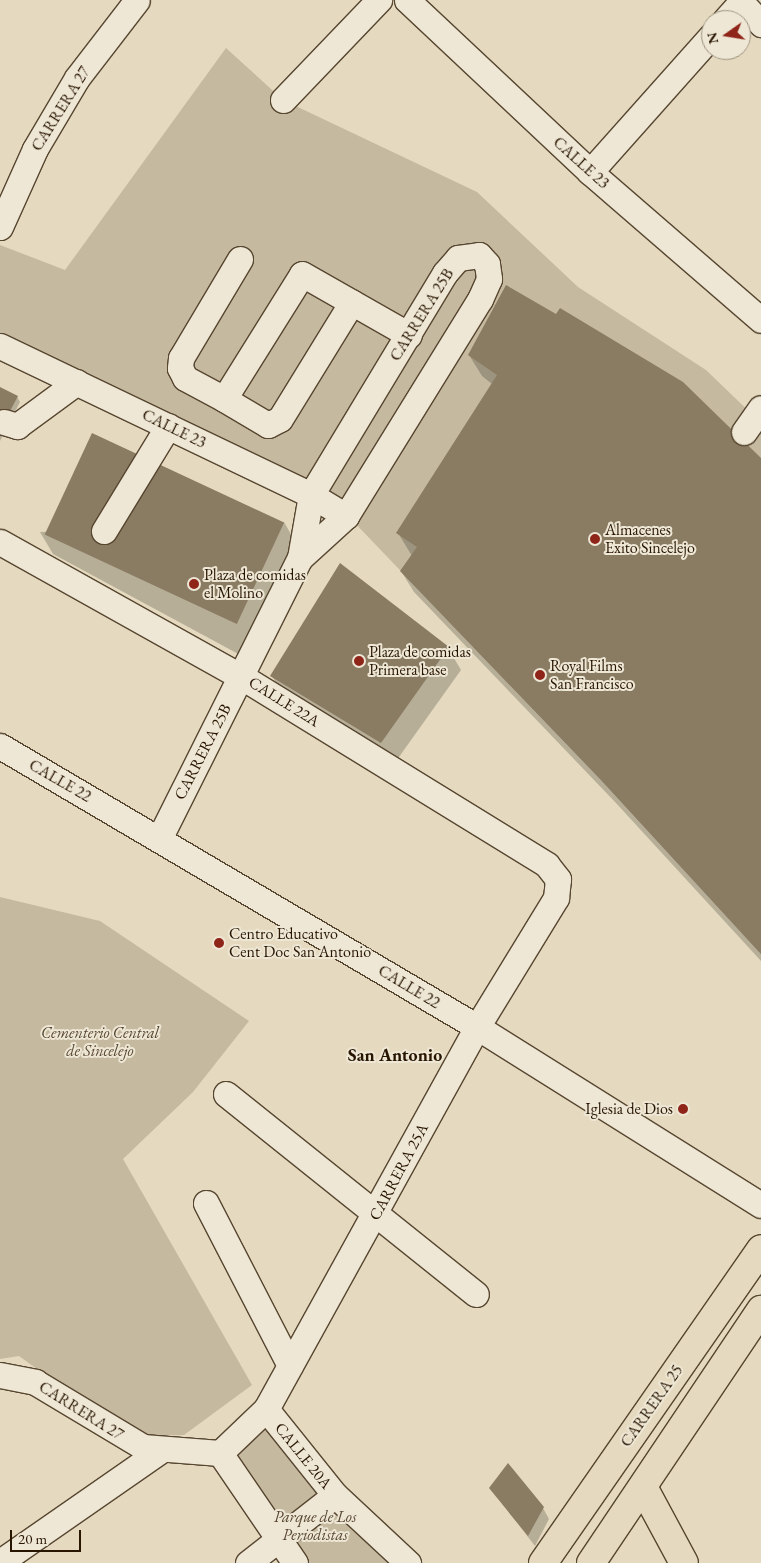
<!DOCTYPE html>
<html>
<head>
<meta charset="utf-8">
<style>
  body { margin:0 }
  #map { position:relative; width:761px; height:1563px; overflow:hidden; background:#e5dabf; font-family:"EB Garamond",serif }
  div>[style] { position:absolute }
  .green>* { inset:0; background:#c5b99f }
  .shadow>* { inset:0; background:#0003 }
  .building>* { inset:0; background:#8a7b63; transform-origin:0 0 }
  .roads { filter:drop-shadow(1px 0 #574630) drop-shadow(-1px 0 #574630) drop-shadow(0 1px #574630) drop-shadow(0 -1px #574630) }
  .minor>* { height:25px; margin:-12.5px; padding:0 12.5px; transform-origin:12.5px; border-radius:12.5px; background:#eee7d5 }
  .major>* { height:28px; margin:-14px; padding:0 14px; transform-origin:14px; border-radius:14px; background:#e5dabf }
  .dots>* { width:14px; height:14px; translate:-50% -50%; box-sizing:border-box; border:2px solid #eee7d5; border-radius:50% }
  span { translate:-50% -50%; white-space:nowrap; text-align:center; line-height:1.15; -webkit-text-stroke:4px #eee7d5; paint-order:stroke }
  .street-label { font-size:16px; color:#281500 }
  .poi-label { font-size:16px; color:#281500 }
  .left { translate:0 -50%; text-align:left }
  .right { translate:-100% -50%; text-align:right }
  .park-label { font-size:16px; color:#574630; font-style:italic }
  .neighbourhood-label { font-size:18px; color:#281500; font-weight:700 }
  .north { position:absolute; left:701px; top:10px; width:50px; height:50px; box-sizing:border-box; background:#eee7d5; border:1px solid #9f9380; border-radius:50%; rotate:257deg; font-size:14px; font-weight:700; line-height:20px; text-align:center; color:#281500 }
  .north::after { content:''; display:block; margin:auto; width:18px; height:22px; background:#8f2418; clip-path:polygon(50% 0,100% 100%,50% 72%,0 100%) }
  .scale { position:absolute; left:10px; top:1530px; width:71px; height:22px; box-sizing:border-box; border:2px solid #281500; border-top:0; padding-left:6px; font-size:15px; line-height:18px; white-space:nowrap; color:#281500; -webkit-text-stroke:4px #eee7d5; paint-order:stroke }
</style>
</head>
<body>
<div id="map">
  <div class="green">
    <i style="clip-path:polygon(226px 48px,283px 100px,477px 192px,578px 287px,706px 370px,761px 423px,761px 954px,601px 780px,351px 519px,0 347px,0 245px,65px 270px)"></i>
    <i style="clip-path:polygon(0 897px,100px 921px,249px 1021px,193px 1092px,123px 1159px,252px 1385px,184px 1435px,130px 1436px,19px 1356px,0 1359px)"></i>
    <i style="clip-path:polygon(266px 1409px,408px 1563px,295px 1563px,220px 1453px)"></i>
  </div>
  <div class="shadow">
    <i style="clip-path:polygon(469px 355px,761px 460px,761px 961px,615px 802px,414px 592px,401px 571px,412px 556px,398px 533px,492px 384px,482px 376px)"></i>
    <i style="clip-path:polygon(0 388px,17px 397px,20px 402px,0 441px)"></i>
    <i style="clip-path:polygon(284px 522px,296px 543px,242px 656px,53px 554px,40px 532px)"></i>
    <i style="clip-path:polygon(340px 565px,448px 648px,461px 670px,394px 764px,284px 697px,272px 676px)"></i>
    <i style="clip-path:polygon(490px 1488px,543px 1508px,549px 1519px,535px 1546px)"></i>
  </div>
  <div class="building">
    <i style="clip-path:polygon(506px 285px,556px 314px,560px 308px,683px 382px,761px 458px,761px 954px,601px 780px,400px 571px,417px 547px,396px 533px,497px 375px,468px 355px)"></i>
    <i style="clip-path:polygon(0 387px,18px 396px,0 430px)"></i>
    <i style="left:92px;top:433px;width:212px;height:112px;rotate:25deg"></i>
    <i style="clip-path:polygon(340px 563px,449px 647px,381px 743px,270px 676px)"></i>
    <i style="clip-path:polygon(508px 1463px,544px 1507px,528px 1536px,489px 1488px)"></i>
  </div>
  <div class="roads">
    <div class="minor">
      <i style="left:407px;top:0;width:251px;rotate:43.2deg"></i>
      <i style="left:590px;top:172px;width:226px;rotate:40.9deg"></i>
      <i style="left:739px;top:0;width:33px;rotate:47deg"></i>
      <i style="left:725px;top:20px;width:24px;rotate:-48deg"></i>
      <i style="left:283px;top:100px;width:139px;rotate:-46.2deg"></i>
      <i style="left:590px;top:172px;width:182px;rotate:-48.3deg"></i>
      <i style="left:0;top:227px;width:85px;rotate:-65.8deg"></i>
      <i style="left:35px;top:149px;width:82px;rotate:-59.4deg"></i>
      <i style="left:77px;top:78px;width:98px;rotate:-52.4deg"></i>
      <i style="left:240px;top:259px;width:115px;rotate:120.8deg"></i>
      <i style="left:181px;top:358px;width:10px;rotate:96deg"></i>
      <i style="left:180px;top:368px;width:11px;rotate:63deg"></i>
      <i style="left:185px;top:378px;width:44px;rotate:28.3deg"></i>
      <i style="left:224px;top:399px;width:147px;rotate:-58deg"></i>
      <i style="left:302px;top:274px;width:123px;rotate:29.7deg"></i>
      <i style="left:0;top:346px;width:345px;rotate:25.6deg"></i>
      <i style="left:311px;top:495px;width:41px;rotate:31deg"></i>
      <i style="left:224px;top:399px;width:51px;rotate:30.6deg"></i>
      <i style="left:268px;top:425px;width:13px;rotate:-27deg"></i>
      <i style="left:280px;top:419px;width:137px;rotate:-58.4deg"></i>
      <i style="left:4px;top:422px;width:14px;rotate:17deg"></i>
      <i style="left:17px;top:426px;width:74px;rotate:-36.3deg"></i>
      <i style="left:744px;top:432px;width:29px;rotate:-55deg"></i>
      <i style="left:104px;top:531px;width:123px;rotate:-58.6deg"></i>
      <i style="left:0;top:542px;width:277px;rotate:29.2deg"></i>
      <i style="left:242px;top:677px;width:358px;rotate:31.6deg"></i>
      <i style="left:547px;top:865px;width:18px;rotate:52deg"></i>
      <i style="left:558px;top:879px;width:19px;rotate:96deg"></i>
      <i style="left:556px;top:898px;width:151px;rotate:121.5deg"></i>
      <i style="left:477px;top:1027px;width:436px;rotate:118.9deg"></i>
      <i style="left:266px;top:1409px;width:64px;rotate:136.3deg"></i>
      <i style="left:0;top:746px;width:554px;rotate:30.5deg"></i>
      <i style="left:477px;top:1027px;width:335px;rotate:32.1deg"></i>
      <i style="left:159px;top:839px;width:314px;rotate:-63.4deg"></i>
      <i style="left:300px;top:558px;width:64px;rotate:-80.1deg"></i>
      <i style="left:311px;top:495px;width:259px;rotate:-58.9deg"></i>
      <i style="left:445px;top:273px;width:20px;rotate:-49deg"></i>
      <i style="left:458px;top:258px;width:21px;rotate:-8deg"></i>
      <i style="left:479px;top:255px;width:12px;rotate:48deg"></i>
      <i style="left:487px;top:264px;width:15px;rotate:82deg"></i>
      <i style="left:489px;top:279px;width:22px;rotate:114deg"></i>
      <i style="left:480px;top:299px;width:255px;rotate:121.7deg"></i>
      <i style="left:346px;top:516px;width:62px;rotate:137.6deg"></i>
      <i style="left:226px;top:1094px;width:320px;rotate:38.7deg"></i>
      <i style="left:206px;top:1203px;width:183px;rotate:62.7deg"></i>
      <i style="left:0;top:1375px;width:36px;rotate:11deg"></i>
      <i style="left:35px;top:1382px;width:126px;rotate:31deg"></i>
      <i style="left:143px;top:1447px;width:77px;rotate:4.5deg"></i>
      <i style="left:266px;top:1409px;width:110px;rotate:51.3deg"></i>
      <i style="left:335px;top:1495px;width:100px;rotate:43deg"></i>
      <i style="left:220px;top:1453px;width:133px;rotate:55.7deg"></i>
      <i style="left:0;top:1562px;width:195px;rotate:-34.8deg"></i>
      <i style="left:248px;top:1563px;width:110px;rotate:-38deg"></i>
    </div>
    <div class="major">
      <i style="left:643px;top:1487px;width:86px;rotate:61.7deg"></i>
      <i style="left:543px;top:1563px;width:382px;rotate:-55.2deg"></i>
      <i style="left:591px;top:1563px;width:305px;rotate:-56.1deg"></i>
    </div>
  </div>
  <div class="dots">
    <i style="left:595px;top:539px;background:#8f2418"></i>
    <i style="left:194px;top:584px;background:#8f2418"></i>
    <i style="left:359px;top:661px;background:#8f2418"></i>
    <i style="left:540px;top:675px;background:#8f2418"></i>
    <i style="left:219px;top:943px;background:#8f2418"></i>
    <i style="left:683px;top:1109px;background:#8f2418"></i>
  </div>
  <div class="street-label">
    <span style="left:61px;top:109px;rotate:-58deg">CARRERA 27</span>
    <span style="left:581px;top:163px;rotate:42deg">CALLE 23</span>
    <span style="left:422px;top:315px;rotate:-58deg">CARRERA 25B</span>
    <span style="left:174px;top:429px;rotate:26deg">CALLE 23</span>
    <span style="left:284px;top:702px;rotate:32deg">CALLE 22A</span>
    <span style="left:203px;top:752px;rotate:-63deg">CARRERA 25B</span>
    <span style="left:60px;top:781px;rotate:30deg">CALLE 22</span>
    <span style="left:409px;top:987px;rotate:31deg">CALLE 22</span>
    <span style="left:399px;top:1172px;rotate:-62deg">CARRERA 25A</span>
    <span style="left:652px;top:1406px;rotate:-55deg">CARRERA 25</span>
    <span style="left:81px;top:1411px;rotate:32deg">CARRERA 27</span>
    <span style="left:303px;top:1456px;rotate:51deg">CALLE 20A</span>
  </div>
  <div class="poi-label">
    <span class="left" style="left:605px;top:539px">Almacenes<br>Exito Sincelejo</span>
    <span class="left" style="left:204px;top:584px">Plaza de comidas<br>el Molino</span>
    <span class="left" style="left:369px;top:661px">Plaza de comidas<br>Primera base</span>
    <span class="left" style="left:550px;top:675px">Royal Films<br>San Francisco</span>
    <span class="left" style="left:229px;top:943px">Centro Educativo<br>Cent Doc San Antonio</span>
    <span class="right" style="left:673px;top:1109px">Iglesia de Dios</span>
  </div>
  <div class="park-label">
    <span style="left:100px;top:1042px">Cementerio Central<br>de Sincelejo</span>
    <span style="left:315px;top:1526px">Parque de Los<br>Periodistas</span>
  </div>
  <div class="neighbourhood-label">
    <span style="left:395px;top:1055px">San Antonio</span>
  </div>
  <div class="north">N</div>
  <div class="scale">20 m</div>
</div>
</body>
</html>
